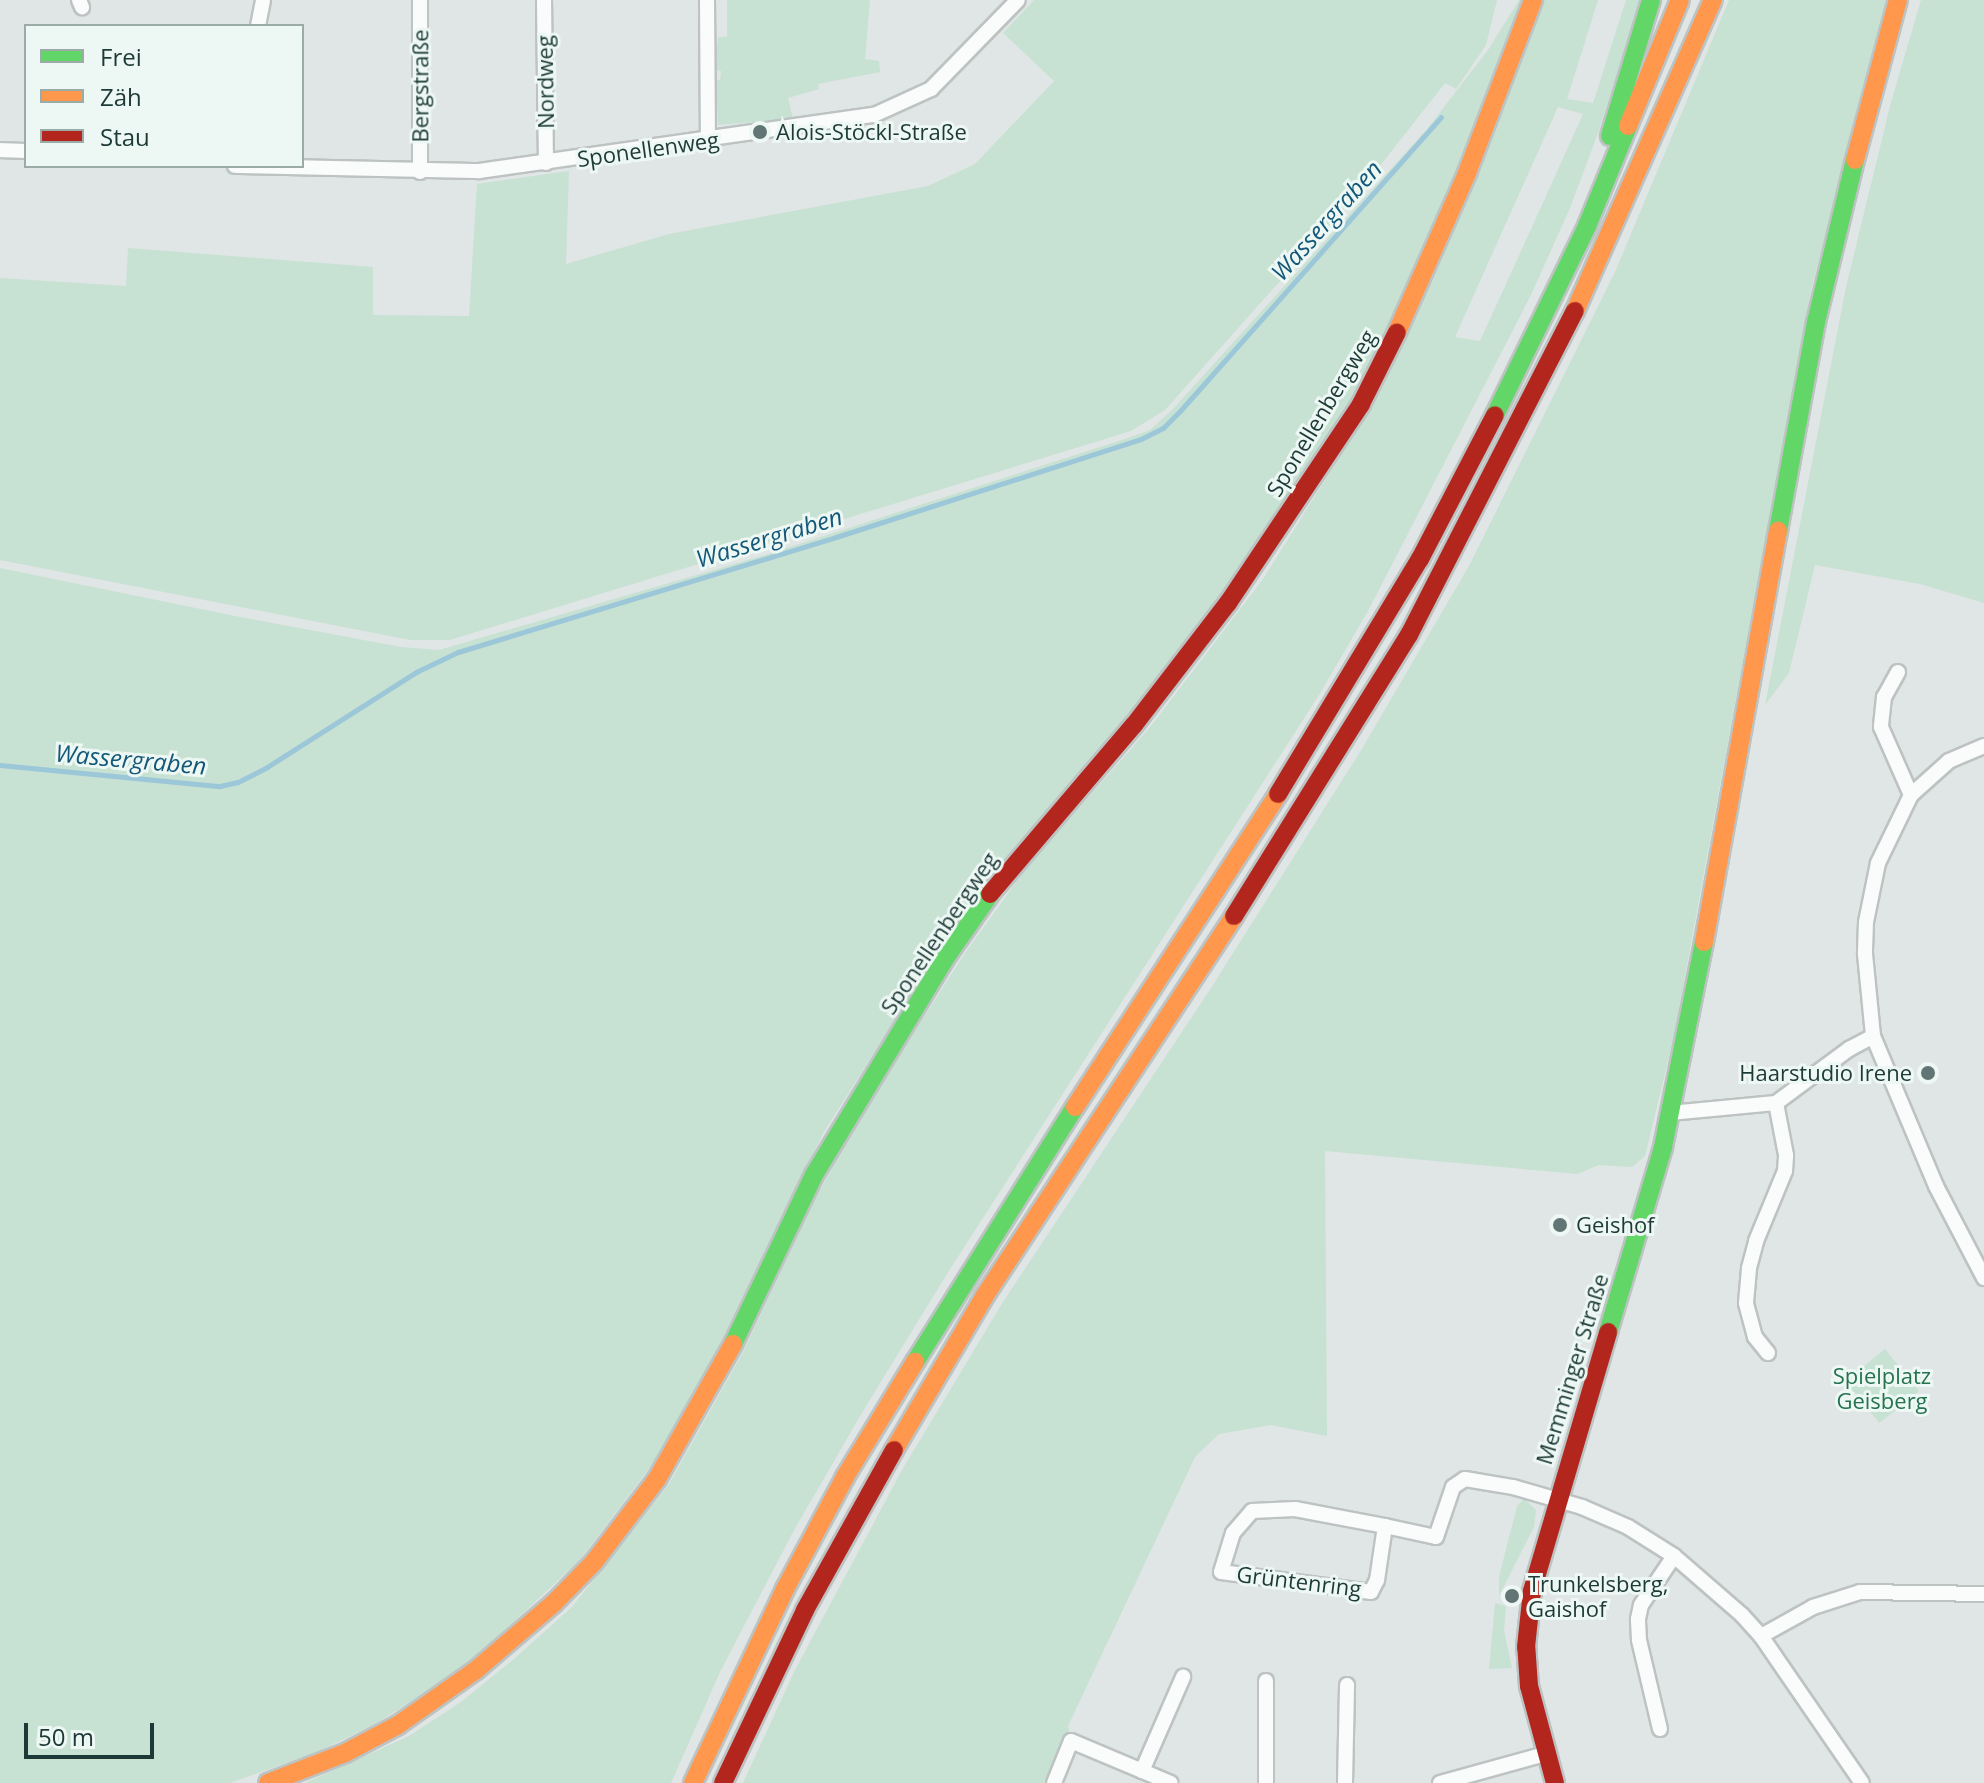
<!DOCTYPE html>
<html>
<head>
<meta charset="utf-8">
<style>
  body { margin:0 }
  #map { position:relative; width:1984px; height:1783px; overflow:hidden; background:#e0e6e5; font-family:"Open Sans",sans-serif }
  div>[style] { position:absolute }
  .green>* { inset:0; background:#c7e1d3; transform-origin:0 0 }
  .stream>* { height:5px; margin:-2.5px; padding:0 2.5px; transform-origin:2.5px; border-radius:2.5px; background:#9cc7d9 }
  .roads { filter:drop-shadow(2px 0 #bdc3c2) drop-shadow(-2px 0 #bdc3c2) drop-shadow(0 2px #bdc3c2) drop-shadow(0 -2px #bdc3c2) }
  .street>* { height:14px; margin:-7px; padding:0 7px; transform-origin:7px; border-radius:7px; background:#fafbfb }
  .fast>* { height:18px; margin:-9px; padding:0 9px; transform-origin:9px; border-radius:9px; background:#63d668 }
  .slow>* { height:18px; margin:-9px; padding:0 9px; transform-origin:9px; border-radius:9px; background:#ff974d }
  .jam>* { height:18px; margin:-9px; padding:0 9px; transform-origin:9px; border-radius:9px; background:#b3261e }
  .dots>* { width:22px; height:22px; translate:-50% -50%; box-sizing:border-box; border:4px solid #edf7f3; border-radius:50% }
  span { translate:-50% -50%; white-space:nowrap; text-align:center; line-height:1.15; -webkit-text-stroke:6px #edf7f3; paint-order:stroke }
  .street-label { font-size:22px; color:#1d3a37 }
  .poi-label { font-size:22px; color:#1d3a37 }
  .left { translate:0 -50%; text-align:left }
  .right { translate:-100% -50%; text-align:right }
  .park-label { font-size:22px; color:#257350 }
  .water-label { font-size:24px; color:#145879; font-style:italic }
  .legend { position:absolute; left:24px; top:24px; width:280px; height:144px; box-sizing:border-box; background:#edf7f3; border:2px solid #9aaba8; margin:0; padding:10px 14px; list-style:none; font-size:24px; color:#1d3a37 }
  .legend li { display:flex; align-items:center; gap:16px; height:40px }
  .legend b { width:40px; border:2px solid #9aaba8 }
  .scale { position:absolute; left:24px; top:1723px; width:130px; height:36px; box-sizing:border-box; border:4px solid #1d3a37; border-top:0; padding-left:10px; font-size:24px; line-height:28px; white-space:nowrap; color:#1d3a37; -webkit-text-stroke:6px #edf7f3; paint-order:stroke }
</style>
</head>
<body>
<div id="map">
  <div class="green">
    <i style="clip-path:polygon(727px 0,870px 0,865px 59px,879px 61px,880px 72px,818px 84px,819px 89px,788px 98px,793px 119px,718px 125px,716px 80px,720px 80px,721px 71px,715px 70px,718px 37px,727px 37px)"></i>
    <i style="clip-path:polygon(1034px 0,1497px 0,1486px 45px,1456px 89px,1445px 83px,1361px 190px,1165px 410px,1131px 431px,450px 640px,410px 640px,0 560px,0 278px,126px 286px,128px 248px,373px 267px,373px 315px,469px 316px,477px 184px,569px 171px,566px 264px,669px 234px,928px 186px,975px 164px,1054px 81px,1003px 33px)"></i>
    <i style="clip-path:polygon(1519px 0,1524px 0,1440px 216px,1377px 353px,1346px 409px,1221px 597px,1106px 743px,1006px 858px,942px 945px,824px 1132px,687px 1410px,654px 1462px,579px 1561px,479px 1654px,429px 1691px,373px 1725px,315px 1753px,230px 1783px,0 1783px,0 568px,235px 616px,401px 647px,439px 650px,765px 555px,1137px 435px,1150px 430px,1173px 409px,1427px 129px,1488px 50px)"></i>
    <i style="clip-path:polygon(evenodd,1540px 0,1598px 0,1567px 99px,1593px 103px,1626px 0,1641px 0,1598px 133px,1570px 208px,1531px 295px,1368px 611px,1319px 695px,945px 1277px,860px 1416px,793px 1532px,720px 1672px,671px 1783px,305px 1783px,409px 1736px,461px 1702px,514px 1659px,572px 1607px,669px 1484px,743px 1352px,814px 1201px,859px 1118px,965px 953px,1027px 867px,1151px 726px,1263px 579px,1381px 391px,1484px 149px,1530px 36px,1540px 0,1558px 107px,1583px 114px,1532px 227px,1480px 341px,1455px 337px,1558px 107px)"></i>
    <i style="clip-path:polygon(1729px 0,1887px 0,1811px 290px,1674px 1036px,1645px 1156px,1632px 1167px,1599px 1165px,1577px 1174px,1325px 1151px,1327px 1436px,1271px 1425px,1219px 1434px,1195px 1457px,1068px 1726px,1070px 1734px,1047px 1783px,743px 1783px,794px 1672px,902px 1470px,1003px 1302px,1211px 988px,1360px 752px,1469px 566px,1615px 272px)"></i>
    <i style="clip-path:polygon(1921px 0,1984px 0,1984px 603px,1920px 584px,1815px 565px,1789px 673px,1765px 705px,1846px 287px,1891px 102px)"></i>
    <i style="left:1885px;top:1349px;width:54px;height:51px;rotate:51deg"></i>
    <i style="clip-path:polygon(1524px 1499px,1536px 1510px,1534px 1527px,1499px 1596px,1499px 1577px,1517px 1506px)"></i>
    <i style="clip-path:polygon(1495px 1603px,1506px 1606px,1504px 1631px,1512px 1668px,1489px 1669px)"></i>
  </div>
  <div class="stream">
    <i style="left:0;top:765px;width:221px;rotate:5.5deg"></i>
    <i style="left:220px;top:786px;width:18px;rotate:-13deg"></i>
    <i style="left:238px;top:782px;width:33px;rotate:-27deg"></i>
    <i style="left:267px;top:767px;width:177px;rotate:-32.5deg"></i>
    <i style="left:416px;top:672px;width:47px;rotate:-25.5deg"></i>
    <i style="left:458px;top:652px;width:395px;rotate:-16.9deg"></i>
    <i style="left:836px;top:537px;width:320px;rotate:-17.8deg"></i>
    <i style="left:1141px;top:439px;width:25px;rotate:-27deg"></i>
    <i style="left:1163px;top:428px;width:24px;rotate:-45deg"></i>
    <i style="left:1180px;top:411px;width:393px;rotate:-48.4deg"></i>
  </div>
  <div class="roads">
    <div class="street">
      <i style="left:79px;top:0;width:8px;rotate:67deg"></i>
      <i style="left:544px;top:0;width:163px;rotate:89.3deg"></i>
      <i style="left:707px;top:0;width:140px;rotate:89.6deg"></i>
      <i style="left:258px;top:26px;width:26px;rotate:-79deg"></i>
      <i style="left:0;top:150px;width:26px;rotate:2deg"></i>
      <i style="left:235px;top:166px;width:244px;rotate:1.2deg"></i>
      <i style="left:479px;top:171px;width:399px;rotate:-8.1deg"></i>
      <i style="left:874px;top:115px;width:63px;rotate:-24.5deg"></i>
      <i style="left:931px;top:89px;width:124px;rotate:-45.7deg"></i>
      <i style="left:420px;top:172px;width:172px;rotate:-90deg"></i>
      <i style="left:1898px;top:672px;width:29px;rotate:119deg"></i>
      <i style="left:1884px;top:697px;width:30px;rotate:96deg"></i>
      <i style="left:1881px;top:727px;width:74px;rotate:66.2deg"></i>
      <i style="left:1984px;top:746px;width:38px;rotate:157deg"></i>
      <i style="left:1949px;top:761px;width:51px;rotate:138.2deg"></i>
      <i style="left:1911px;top:795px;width:76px;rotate:115.9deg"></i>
      <i style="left:1878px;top:863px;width:60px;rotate:101.5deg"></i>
      <i style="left:1866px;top:922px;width:32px;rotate:92deg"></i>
      <i style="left:1865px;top:954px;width:82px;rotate:84.4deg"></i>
      <i style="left:1873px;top:1036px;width:163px;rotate:67.2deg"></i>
      <i style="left:1936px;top:1186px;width:104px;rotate:62.4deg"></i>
      <i style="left:1670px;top:1113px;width:106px;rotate:-5.4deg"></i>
      <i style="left:1776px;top:1103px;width:91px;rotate:-36.5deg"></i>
      <i style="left:1849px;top:1049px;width:27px;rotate:-28deg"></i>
      <i style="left:1768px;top:1353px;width:21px;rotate:-129deg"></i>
      <i style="left:1755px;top:1337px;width:35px;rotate:-105deg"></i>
      <i style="left:1746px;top:1303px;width:35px;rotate:-85deg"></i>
      <i style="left:1749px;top:1268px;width:28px;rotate:-75deg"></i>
      <i style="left:1756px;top:1241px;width:76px;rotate:-67.5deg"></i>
      <i style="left:1785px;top:1171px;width:16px;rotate:-86deg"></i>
      <i style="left:1786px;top:1155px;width:53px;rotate:-100.9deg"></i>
      <i style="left:1385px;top:1526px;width:55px;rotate:98.4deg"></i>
      <i style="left:1377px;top:1580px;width:13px;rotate:117deg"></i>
      <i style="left:1371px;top:1592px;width:151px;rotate:-172.4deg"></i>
      <i style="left:1221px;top:1572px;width:41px;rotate:-72.9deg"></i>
      <i style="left:1233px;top:1533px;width:29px;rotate:-49deg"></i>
      <i style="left:1252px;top:1511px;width:43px;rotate:-2.7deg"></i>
      <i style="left:1295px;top:1509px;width:92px;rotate:10.7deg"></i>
      <i style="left:1385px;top:1526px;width:52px;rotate:12.2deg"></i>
      <i style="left:1436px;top:1537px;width:53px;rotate:-71.2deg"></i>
      <i style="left:1453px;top:1487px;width:14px;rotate:-34deg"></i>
      <i style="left:1465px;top:1479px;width:49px;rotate:9.5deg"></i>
      <i style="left:1513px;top:1487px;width:72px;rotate:16.2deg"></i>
      <i style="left:1582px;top:1507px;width:50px;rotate:23.5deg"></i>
      <i style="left:1628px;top:1527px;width:54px;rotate:32.2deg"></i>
      <i style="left:1674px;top:1556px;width:90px;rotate:40.9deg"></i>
      <i style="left:1742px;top:1615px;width:28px;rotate:48deg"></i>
      <i style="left:1761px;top:1636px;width:178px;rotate:55.5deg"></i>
      <i style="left:1761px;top:1636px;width:60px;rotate:-29.1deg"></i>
      <i style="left:1813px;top:1607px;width:49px;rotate:-17.7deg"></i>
      <i style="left:1860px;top:1592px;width:124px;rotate:0.9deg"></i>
      <i style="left:1660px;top:1729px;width:91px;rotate:-103.3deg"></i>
      <i style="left:1639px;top:1640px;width:21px;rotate:-93deg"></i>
      <i style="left:1638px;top:1619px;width:14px;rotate:-78deg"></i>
      <i style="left:1641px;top:1605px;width:59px;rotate:-56deg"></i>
      <i style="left:1142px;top:1771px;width:103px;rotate:-66.4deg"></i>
      <i style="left:1054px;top:1783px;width:45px;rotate:-68deg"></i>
      <i style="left:1071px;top:1741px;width:108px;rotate:22.8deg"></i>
      <i style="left:1266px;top:1783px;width:102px;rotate:-90deg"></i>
      <i style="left:1345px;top:1783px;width:98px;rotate:-88.8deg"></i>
      <i style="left:1440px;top:1783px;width:109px;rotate:-15.4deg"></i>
    </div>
    <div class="fast">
      <i style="left:1610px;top:136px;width:142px;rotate:-73.2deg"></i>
      <i style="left:1495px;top:415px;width:210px;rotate:-64deg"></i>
      <i style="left:1587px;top:226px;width:108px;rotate:-67.7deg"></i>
      <i style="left:1778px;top:531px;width:212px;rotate:-79.7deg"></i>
      <i style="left:1816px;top:322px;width:167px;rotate:-76.5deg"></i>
      <i style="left:1608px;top:1332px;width:193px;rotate:-73.4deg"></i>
      <i style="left:1663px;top:1147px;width:209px;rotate:-78.7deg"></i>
      <i style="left:733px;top:1344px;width:187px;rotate:-64.4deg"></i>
      <i style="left:814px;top:1175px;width:251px;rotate:-58.8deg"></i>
      <i style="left:944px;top:960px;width:80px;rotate:-55.1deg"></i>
      <i style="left:915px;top:1362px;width:301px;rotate:-57.9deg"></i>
    </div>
    <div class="slow">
      <i style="left:1628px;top:126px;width:136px;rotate:-67.6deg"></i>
      <i style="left:1855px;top:160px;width:166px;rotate:-75deg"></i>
      <i style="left:1575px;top:311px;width:340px;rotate:-66.1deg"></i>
      <i style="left:1397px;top:332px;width:174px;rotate:-66.2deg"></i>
      <i style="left:1467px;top:173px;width:185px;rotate:-69.1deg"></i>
      <i style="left:1704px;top:942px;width:418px;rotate:-79.8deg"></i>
      <i style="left:1075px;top:1107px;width:373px;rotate:-57deg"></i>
      <i style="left:894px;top:1450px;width:178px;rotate:-59.5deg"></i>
      <i style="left:984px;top:1297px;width:456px;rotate:-56.7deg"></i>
      <i style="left:268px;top:1783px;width:83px;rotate:-21.3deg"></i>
      <i style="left:345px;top:1753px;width:60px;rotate:-27.8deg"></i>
      <i style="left:398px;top:1725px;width:95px;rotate:-35.2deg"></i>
      <i style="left:476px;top:1670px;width:103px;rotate:-40.7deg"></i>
      <i style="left:554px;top:1603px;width:57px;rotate:-45.7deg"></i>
      <i style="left:594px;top:1562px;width:104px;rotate:-52.8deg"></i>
      <i style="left:657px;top:1479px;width:155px;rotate:-60.6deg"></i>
      <i style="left:693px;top:1783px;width:215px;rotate:-64.6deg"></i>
      <i style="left:785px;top:1589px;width:127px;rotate:-61.8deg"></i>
      <i style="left:845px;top:1477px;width:135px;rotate:-58.7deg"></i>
    </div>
    <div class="jam">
      <i style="left:1278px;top:794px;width:275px;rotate:-58.9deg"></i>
      <i style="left:1420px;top:559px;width:162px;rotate:-62.5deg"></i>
      <i style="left:990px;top:894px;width:222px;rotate:-49.6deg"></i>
      <i style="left:1134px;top:725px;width:154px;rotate:-52.4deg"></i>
      <i style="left:1228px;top:603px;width:239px;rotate:-56.2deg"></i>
      <i style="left:1361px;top:404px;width:80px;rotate:-63.4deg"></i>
      <i style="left:1234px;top:916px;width:331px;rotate:-58.1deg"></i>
      <i style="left:1409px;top:635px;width:364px;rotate:-62.9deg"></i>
      <i style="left:723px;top:1783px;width:191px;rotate:-64.6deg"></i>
      <i style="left:805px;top:1610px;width:183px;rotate:-60.9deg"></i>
      <i style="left:1555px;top:1783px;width:100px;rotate:-105deg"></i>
      <i style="left:1529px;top:1686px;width:39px;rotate:-94deg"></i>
      <i style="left:1526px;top:1647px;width:56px;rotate:-83.9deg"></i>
      <i style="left:1532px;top:1591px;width:270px;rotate:-73.6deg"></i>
    </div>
  </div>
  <div class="dots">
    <i style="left:760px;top:132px;background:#617674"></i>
    <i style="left:1928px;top:1073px;background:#617674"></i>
    <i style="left:1560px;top:1225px;background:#617674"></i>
    <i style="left:1512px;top:1596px;background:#617674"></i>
  </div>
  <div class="street-label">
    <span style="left:545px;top:82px;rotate:-91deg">Nordweg</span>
    <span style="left:420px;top:86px;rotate:-90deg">Bergstraße</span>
    <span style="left:648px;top:149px;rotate:-8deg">Sponellenweg</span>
    <span style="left:1321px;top:413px;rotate:-59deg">Sponellenbergweg</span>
    <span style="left:939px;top:933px;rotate:-56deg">Sponellenbergweg</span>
    <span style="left:1572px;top:1369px;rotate:-73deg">Memminger Straße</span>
    <span style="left:1299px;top:1581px;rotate:7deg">Grüntenring</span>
  </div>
  <div class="poi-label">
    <span class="left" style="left:776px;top:132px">Alois-Stöckl-Straße</span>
    <span class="right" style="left:1912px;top:1073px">Haarstudio Irene</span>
    <span class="left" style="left:1576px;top:1225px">Geishof</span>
    <span class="left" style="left:1528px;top:1596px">Trunkelsberg,<br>Gaishof</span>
  </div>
  <div class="park-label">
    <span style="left:1882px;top:1388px">Spielplatz<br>Geisberg</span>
  </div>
  <div class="water-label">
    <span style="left:1326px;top:220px;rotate:-48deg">Wassergraben</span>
    <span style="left:769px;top:537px;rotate:-17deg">Wassergraben</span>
    <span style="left:131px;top:759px;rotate:5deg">Wassergraben</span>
  </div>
  <ul class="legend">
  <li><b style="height:10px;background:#63d668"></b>Frei</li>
  <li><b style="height:10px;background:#ff974d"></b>Zäh</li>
  <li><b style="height:10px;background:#b3261e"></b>Stau</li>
  </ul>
  <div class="scale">50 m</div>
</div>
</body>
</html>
